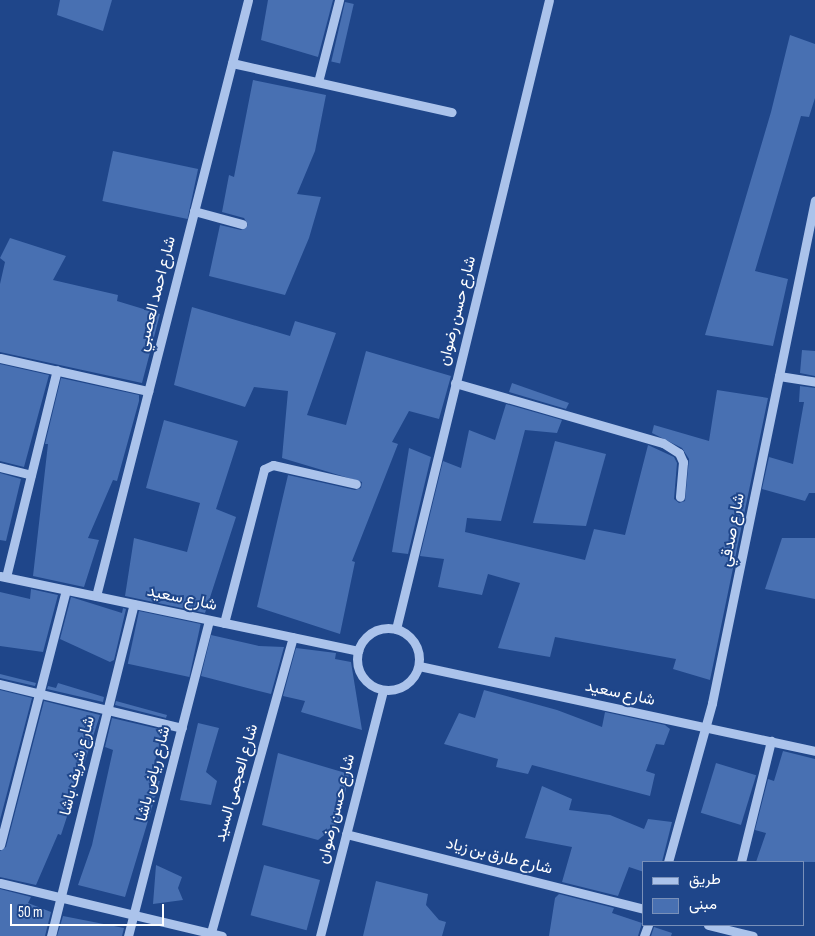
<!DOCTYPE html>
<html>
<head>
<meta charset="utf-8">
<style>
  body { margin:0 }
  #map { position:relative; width:815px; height:936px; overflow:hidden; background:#1f468a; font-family:"Sofia Sans Condensed",Vazirmatn,sans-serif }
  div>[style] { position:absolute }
  .building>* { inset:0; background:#4870b2; transform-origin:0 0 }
  .minor>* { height:9px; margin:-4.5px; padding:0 4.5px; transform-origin:4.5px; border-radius:4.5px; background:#abc3eb }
  .minor>.ring { margin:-4.5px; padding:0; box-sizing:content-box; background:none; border:9px solid #abc3eb; border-radius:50% }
  span { translate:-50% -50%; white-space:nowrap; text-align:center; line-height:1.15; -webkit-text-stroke:4px #1f468a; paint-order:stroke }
  .street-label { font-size:16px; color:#fff }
  .legend { position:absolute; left:642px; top:861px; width:162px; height:65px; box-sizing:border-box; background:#1f468a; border:1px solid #7990b9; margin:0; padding:6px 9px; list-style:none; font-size:15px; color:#fff }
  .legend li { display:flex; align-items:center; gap:10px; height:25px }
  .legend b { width:25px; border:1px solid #7990b9 }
  .scale { position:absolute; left:10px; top:904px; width:154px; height:22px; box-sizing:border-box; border:2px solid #fff; border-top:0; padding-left:6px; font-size:15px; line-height:18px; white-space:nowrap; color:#fff; -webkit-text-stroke:4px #1f468a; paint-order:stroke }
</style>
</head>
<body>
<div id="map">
  <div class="building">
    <i style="clip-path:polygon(60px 0,112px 0,103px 31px,57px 15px)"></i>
    <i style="clip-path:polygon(268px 0,333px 0,318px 57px,261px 40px)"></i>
    <i style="left:345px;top:2px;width:9px;height:61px;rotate:13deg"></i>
    <i style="clip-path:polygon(790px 35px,815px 44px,815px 98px,809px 117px,801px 116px,755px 271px,788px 279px,773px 346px,705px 335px,771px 112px)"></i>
    <i style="clip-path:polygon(253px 80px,326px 95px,315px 151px,297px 194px,321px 197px,309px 238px,285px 295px,209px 276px,220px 225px,241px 230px,248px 225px,244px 218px,222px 212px,229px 175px,234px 177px)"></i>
    <i style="left:113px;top:151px;width:87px;height:51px;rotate:12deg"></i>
    <i style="clip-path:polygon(10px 238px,66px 256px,53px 280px,118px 295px,117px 301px,160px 314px,142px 383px,0 352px,0 284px,5px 262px,0 258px)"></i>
    <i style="clip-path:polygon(192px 307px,290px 336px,295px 321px,336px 333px,307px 415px,346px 425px,366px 351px,451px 376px,439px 419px,409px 411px,392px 442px,398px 444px,352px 561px,355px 562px,340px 634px,257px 607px,288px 475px,355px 490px,361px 488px,362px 482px,282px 458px,288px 391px,254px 387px,245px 407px,174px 385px)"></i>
    <i style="clip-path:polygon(802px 350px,815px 351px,815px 376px,800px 373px)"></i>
    <i style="clip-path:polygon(0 364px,49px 375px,24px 467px,0 461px)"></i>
    <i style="clip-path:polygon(61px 378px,139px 395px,139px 401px,117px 481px,113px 480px,88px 538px,99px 540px,84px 587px,33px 576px,48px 444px,45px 444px)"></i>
    <i style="clip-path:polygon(512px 383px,569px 403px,566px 409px,509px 392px)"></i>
    <i style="clip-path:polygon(800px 386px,815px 388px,815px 493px,809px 493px,805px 501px,762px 489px,769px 457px,793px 464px,804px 402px,799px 402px)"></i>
    <i style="clip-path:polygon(717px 390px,768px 398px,710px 680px,673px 669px,676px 659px,555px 637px,550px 657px,498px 648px,520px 583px,488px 574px,482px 595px,438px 587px,444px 559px,420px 556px,443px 461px,461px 468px,469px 430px,495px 440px,506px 404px,562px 420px,557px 433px,525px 430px,501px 521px,467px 518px,465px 532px,585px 560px,594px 529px,625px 535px,648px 445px,674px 457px,677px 463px,674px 499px,679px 503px,685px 501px,689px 459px,682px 448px,652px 433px,654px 425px,709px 441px)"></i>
    <i style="clip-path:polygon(164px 420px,238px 441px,216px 509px,236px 517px,205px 613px,125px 596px,134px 538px,187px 552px,200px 503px,146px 488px)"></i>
    <i style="clip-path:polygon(555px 441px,606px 454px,586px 526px,533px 523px)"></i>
    <i style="clip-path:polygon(409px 448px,431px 457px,408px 554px,392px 552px)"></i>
    <i style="clip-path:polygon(0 473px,21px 479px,6px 541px,0 540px)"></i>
    <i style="clip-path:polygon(782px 538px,815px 538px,815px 599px,765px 589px)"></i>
    <i style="clip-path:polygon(31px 589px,58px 595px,43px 652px,0 646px,0 592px,30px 599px)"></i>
    <i style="clip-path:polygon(71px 597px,122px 613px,123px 608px,126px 609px,114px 660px,110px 662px,60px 639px)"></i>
    <i style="left:139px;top:611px;width:63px;height:54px;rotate:12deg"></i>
    <i style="clip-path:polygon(211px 635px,259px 646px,284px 647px,271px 694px,201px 676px)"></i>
    <i style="clip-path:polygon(296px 648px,336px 653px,335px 659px,351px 662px,362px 730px,301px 712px,305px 701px,283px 696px)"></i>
    <i style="clip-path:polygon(0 674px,36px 683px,35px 686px,0 678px)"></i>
    <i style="clip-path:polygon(58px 683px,104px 697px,103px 702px,47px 689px,48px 686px,56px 688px)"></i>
    <i style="clip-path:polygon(0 690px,32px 698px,0 820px)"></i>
    <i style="clip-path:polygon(484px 690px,557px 710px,602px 727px,605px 712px,665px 725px,670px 729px,664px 745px,656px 744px,646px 771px,655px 774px,650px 796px,532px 765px,528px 774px,496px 767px,498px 759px,444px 744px,459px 713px,475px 718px)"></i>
    <i style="clip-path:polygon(44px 701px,100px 715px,61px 835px,58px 834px,36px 885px,0 877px,0 851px,6px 847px)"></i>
    <i style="clip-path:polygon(116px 701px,167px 715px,166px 718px,115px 705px)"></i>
    <i style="clip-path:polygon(112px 718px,163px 730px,150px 780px,160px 781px,125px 897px,78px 885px,92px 845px,113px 750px,105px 747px)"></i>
    <i style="clip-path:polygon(198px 723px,219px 728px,206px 772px,217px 781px,211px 805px,180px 800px)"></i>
    <i style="clip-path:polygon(783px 751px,815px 759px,815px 862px,756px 862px,766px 833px,755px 830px,768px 779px,774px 781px)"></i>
    <i style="clip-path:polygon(278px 753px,349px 774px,339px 823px,318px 840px,262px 825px)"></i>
    <i style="left:716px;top:763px;width:42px;height:52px;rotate:17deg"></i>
    <i style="clip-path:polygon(542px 786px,572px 799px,569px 810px,610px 815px,644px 829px,648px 819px,672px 822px,662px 862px,644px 862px,644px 872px,629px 867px,618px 896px,562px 882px,572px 847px,525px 838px)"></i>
    <i style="clip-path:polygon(156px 865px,182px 877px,178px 888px,183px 900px,153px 904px)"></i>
    <i style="left:264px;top:865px;width:58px;height:52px;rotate:15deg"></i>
    <i style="clip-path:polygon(376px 881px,428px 894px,426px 905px,439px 920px,446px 922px,442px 936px,363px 936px)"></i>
    <i style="clip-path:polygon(0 889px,31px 897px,28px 903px,51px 912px,45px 936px,0 936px)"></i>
    <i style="clip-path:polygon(559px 894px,614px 908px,612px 913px,642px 923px,638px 936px,549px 936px,555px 898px)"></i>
    <i style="clip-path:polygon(63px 916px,124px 928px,122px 936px,57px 936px)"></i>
    <i style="clip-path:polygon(654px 927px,672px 933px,671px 936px,651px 936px)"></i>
  </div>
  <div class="minor">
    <i style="left:232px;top:63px;width:225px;rotate:12.6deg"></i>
    <i style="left:318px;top:82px;width:85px;rotate:-75.6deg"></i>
    <i style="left:194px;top:211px;width:50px;rotate:15.2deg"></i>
    <i style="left:0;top:358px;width:152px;rotate:12.6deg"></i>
    <i style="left:779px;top:376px;width:36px;rotate:9deg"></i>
    <i style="left:455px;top:383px;width:216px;rotate:16.1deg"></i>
    <i style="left:663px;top:443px;width:19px;rotate:32deg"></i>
    <i style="left:679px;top:453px;width:10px;rotate:66deg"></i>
    <i style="left:683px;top:462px;width:35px;rotate:95deg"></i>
    <i style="left:0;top:467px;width:32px;rotate:14deg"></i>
    <i style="left:0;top:576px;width:366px;rotate:11.8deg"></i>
    <i style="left:6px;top:577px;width:213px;rotate:-76.2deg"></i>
    <i style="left:96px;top:596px;width:615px;rotate:-75.69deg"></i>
    <i style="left:224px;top:623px;width:159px;rotate:-75.4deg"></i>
    <i style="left:264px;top:469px;width:10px;rotate:-24deg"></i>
    <i style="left:273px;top:465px;width:85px;rotate:12.9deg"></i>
    <i class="ring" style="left:357px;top:628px;width:53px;height:53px"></i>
    <i style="left:396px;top:629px;width:647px;rotate:-76.33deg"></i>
    <i style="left:419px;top:666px;width:405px;rotate:12.1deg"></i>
    <i style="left:0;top:684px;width:187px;rotate:13.6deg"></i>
    <i style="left:346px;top:834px;width:307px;rotate:14.1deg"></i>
    <i style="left:0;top:845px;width:263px;rotate:-75.5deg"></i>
    <i style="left:668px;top:862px;width:165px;rotate:-74.5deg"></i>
    <i style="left:712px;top:703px;width:513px;rotate:-78.43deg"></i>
    <i style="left:741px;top:862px;width:125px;rotate:-76.1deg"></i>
    <i style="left:0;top:883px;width:228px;rotate:13.4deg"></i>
    <i style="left:708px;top:925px;width:46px;rotate:13.7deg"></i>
    <i style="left:51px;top:936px;width:342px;rotate:-76deg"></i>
    <i style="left:128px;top:936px;width:326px;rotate:-75.6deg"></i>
    <i style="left:210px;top:936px;width:310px;rotate:-74.5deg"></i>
    <i style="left:320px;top:936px;width:254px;rotate:-75.6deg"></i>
    <i style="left:644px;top:936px;width:12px;rotate:-70deg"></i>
  </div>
  <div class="street-label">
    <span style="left:157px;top:294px;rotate:-76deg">شارع احمد العصبي</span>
    <span style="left:458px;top:311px;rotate:-76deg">شارع حسن رضوان</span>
    <span style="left:733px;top:530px;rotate:-79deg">شارع صدقي</span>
    <span style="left:182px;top:599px;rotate:12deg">شارع سعيد</span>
    <span style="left:620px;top:694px;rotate:12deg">شارع سعيد</span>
    <span style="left:78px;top:766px;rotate:-76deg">شارع شريف باشا</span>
    <span style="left:154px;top:774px;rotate:-76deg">شارع رياض باشا</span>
    <span style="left:237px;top:783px;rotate:-74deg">شارع العجمى السيد</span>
    <span style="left:337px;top:809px;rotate:-76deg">شارع حسن رضوان</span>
    <span style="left:499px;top:857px;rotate:14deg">شارع طارق بن زياد</span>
  </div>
  <ul class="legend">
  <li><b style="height:6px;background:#abc3eb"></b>طريق</li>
  <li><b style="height:14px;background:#4870b2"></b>مبنى</li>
  </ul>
  <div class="scale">50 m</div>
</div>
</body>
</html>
